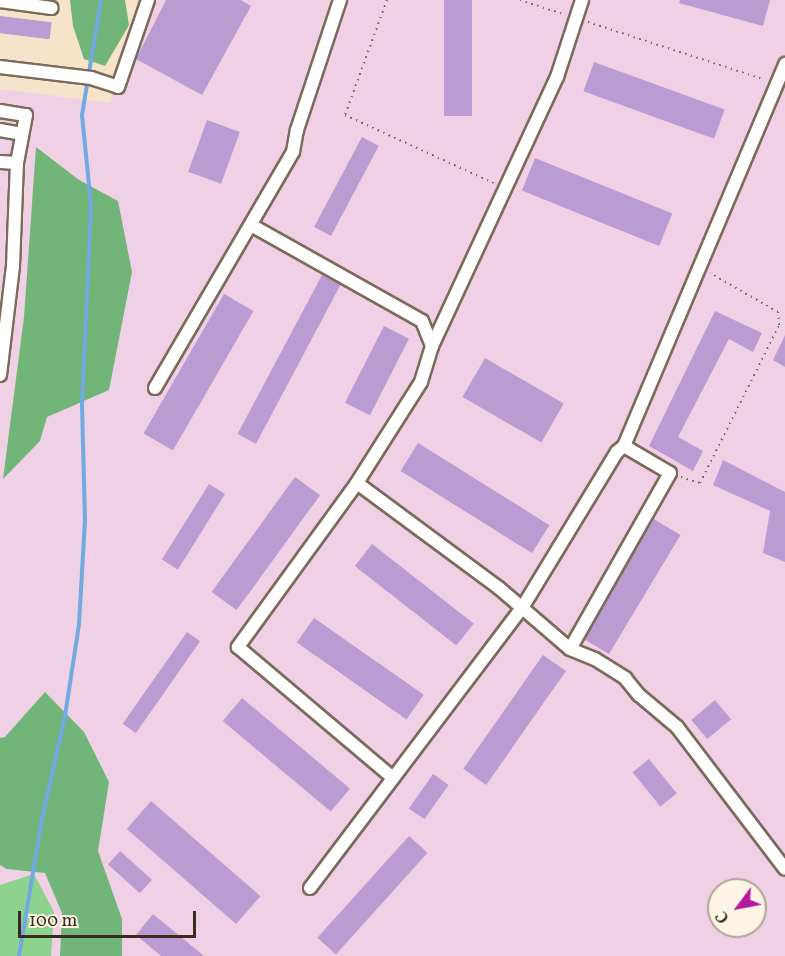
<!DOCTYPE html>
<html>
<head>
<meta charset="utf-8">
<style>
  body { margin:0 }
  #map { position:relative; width:785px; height:956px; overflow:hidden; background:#f5e4ca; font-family:Vollkorn,serif }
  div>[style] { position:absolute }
  .built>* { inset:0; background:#f0d0e5 }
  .green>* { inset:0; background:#8cd38e }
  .forest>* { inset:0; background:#71b579 }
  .stream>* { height:4px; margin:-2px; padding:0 2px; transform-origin:2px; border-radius:2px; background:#71aae1 }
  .building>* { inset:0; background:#ba9cd2; transform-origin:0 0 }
  .path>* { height:2px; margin-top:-1px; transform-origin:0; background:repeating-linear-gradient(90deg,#7c6b5a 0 1.5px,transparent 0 6px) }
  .roads { filter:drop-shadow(2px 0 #7c6b5a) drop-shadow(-2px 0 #7c6b5a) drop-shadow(0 2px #7c6b5a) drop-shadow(0 -2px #7c6b5a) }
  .minor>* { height:12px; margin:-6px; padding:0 6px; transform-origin:6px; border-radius:6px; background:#fff }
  span { translate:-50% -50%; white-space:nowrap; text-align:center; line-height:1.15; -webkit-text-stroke:4.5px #fcf5e5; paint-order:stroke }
  .north { position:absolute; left:707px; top:878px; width:60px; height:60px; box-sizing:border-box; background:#fcf5e5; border:2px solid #afa495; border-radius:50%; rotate:238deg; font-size:16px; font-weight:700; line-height:24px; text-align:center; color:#3b2a1e }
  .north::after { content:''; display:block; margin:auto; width:21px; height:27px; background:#b5179e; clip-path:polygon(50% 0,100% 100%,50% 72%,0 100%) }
  .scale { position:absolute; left:18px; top:911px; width:178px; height:27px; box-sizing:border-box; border:3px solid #3b2a1e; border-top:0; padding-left:8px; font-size:18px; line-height:21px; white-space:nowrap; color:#3b2a1e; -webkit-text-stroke:4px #fcf5e5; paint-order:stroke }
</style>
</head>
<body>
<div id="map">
  <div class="built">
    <i style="clip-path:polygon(evenodd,137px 0,785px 0,785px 956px,0 956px,0 89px,111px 103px,113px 84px,139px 33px,137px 0,719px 890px,755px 890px,755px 926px,719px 926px,719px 890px)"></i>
  </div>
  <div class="green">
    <i style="clip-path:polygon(34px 874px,54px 912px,51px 956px,0 956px,0 885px)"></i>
  </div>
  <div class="forest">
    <i style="clip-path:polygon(70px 0,125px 0,129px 25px,105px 66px,84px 59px,73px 26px)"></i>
    <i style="clip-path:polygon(36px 147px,79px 180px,118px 201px,132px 272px,109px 390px,47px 417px,40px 441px,3px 479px,24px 317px)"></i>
    <i style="clip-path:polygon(45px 692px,84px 732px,109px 782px,98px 851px,122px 919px,122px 956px,60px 956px,62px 913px,45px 873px,7px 869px,0 865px,0 738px,5px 737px)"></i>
  </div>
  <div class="stream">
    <i style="left:19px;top:956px;width:139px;rotate:-80.5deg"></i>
    <i style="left:42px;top:819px;width:106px;rotate:-77.4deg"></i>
    <i style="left:65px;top:716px;width:93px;rotate:-81.3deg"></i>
    <i style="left:79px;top:624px;width:104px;rotate:-86.7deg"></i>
    <i style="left:85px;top:520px;width:115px;rotate:-91.5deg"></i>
    <i style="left:82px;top:405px;width:200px;rotate:-87.4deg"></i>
    <i style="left:91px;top:205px;width:90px;rotate:-95.7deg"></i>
    <i style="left:82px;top:115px;width:117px;rotate:-80.6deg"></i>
  </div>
  <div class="building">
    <i style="clip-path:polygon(166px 0,241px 0,251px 6px,202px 95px,136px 59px)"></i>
    <i style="left:444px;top:0;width:28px;height:116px"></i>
    <i style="clip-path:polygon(680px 0,770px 0,763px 26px,679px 3px)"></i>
    <i style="left:0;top:16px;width:52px;height:17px;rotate:7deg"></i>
    <i style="left:594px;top:62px;width:139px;height:31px;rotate:20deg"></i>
    <i style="left:207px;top:120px;width:35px;height:55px;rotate:20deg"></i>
    <i style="left:362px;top:137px;width:19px;height:102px;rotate:28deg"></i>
    <i style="left:535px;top:158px;width:148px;height:35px;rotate:22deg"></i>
    <i style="left:322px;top:275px;width:21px;height:180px;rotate:28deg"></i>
    <i style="left:224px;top:294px;width:34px;height:161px;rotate:30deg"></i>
    <i style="clip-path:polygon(715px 311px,762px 333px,753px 352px,729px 339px,678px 437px,703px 451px,693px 471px,649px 446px)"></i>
    <i style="left:384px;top:326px;width:28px;height:86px;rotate:27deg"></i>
    <i style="clip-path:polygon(785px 335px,785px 367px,773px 360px)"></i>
    <i style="left:485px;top:358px;width:91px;height:45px;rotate:30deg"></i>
    <i style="left:418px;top:443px;width:155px;height:33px;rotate:32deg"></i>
    <i style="clip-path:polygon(723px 460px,785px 492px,785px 562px,763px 553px,770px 511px,713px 485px)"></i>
    <i style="left:295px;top:477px;width:31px;height:142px;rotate:36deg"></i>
    <i style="left:209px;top:484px;width:19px;height:89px;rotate:32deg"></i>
    <i style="left:654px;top:519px;width:31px;height:139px;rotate:31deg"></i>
    <i style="left:372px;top:544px;width:129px;height:28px;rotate:38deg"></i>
    <i style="left:314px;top:618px;width:134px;height:30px;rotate:35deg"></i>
    <i style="left:187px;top:632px;width:16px;height:112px;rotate:35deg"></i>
    <i style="left:543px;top:655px;width:28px;height:139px;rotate:35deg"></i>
    <i style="left:242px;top:698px;width:141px;height:30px;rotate:40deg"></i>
    <i style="left:715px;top:700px;width:25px;height:31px;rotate:50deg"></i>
    <i style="left:649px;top:759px;width:44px;height:21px;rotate:51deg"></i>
    <i style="left:433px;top:774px;width:19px;height:42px;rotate:35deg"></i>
    <i style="left:151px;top:801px;width:145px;height:37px;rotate:41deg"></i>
    <i style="left:409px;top:836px;width:25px;height:137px;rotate:42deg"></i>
    <i style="left:120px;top:851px;width:43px;height:18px;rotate:42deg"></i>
    <i style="clip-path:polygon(153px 914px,204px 956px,161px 956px,136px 935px)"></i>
  </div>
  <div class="path">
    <i style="left:387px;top:0;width:122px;rotate:110.1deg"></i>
    <i style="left:345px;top:115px;width:166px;rotate:24.6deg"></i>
    <i style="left:520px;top:0;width:48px;rotate:18.1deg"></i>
    <i style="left:588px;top:22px;width:186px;rotate:18.1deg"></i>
    <i style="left:681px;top:477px;width:20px;rotate:18deg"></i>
    <i style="left:700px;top:483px;width:177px;rotate:-63.4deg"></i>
    <i style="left:779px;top:325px;width:13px;rotate:-94deg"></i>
    <i style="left:778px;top:312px;width:78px;rotate:-150.2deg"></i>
  </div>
  <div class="roads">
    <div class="minor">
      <i style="left:0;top:1px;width:52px;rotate:7.7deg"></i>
      <i style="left:0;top:67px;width:92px;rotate:6.9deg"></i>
      <i style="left:91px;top:78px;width:28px;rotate:18deg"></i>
      <i style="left:118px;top:87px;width:92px;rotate:-71deg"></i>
      <i style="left:0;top:111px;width:26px;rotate:9deg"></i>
      <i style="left:26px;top:115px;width:49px;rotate:100.6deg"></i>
      <i style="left:17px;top:163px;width:17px;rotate:-177deg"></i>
      <i style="left:0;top:130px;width:22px;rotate:10deg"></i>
      <i style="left:251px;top:225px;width:196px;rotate:29.3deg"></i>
      <i style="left:422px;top:321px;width:27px;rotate:68deg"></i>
      <i style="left:432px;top:346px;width:38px;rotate:107deg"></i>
      <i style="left:421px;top:382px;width:120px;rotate:122.4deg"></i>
      <i style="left:357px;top:483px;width:177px;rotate:36.5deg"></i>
      <i style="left:499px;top:588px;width:94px;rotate:40.7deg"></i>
      <i style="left:570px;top:649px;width:27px;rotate:22deg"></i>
      <i style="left:595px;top:659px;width:36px;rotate:32deg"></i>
      <i style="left:625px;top:678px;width:22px;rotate:51deg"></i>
      <i style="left:639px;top:695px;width:50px;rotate:40.1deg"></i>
      <i style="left:677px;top:727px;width:178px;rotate:52.7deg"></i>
      <i style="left:432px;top:346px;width:297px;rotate:-65.1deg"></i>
      <i style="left:557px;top:77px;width:81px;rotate:-72deg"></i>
      <i style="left:0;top:375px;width:110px;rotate:-83.2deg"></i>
      <i style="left:13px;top:266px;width:103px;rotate:-87.8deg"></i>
      <i style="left:155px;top:388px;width:273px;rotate:-59.7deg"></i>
      <i style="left:293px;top:152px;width:22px;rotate:-80deg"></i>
      <i style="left:297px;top:130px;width:137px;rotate:-71.7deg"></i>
      <i style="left:624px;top:446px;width:415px;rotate:-67.1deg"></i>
      <i style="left:357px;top:483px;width:203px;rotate:126deg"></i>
      <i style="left:238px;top:647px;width:203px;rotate:40.2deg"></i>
      <i style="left:310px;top:888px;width:351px;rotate:-52.9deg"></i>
      <i style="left:522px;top:608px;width:183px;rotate:-58.7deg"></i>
      <i style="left:617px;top:452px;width:9px;rotate:-41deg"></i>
      <i style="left:624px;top:446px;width:53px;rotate:30.4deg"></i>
      <i style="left:670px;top:473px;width:202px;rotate:119.6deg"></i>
    </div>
  </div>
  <div class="north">С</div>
  <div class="scale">100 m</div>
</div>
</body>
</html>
